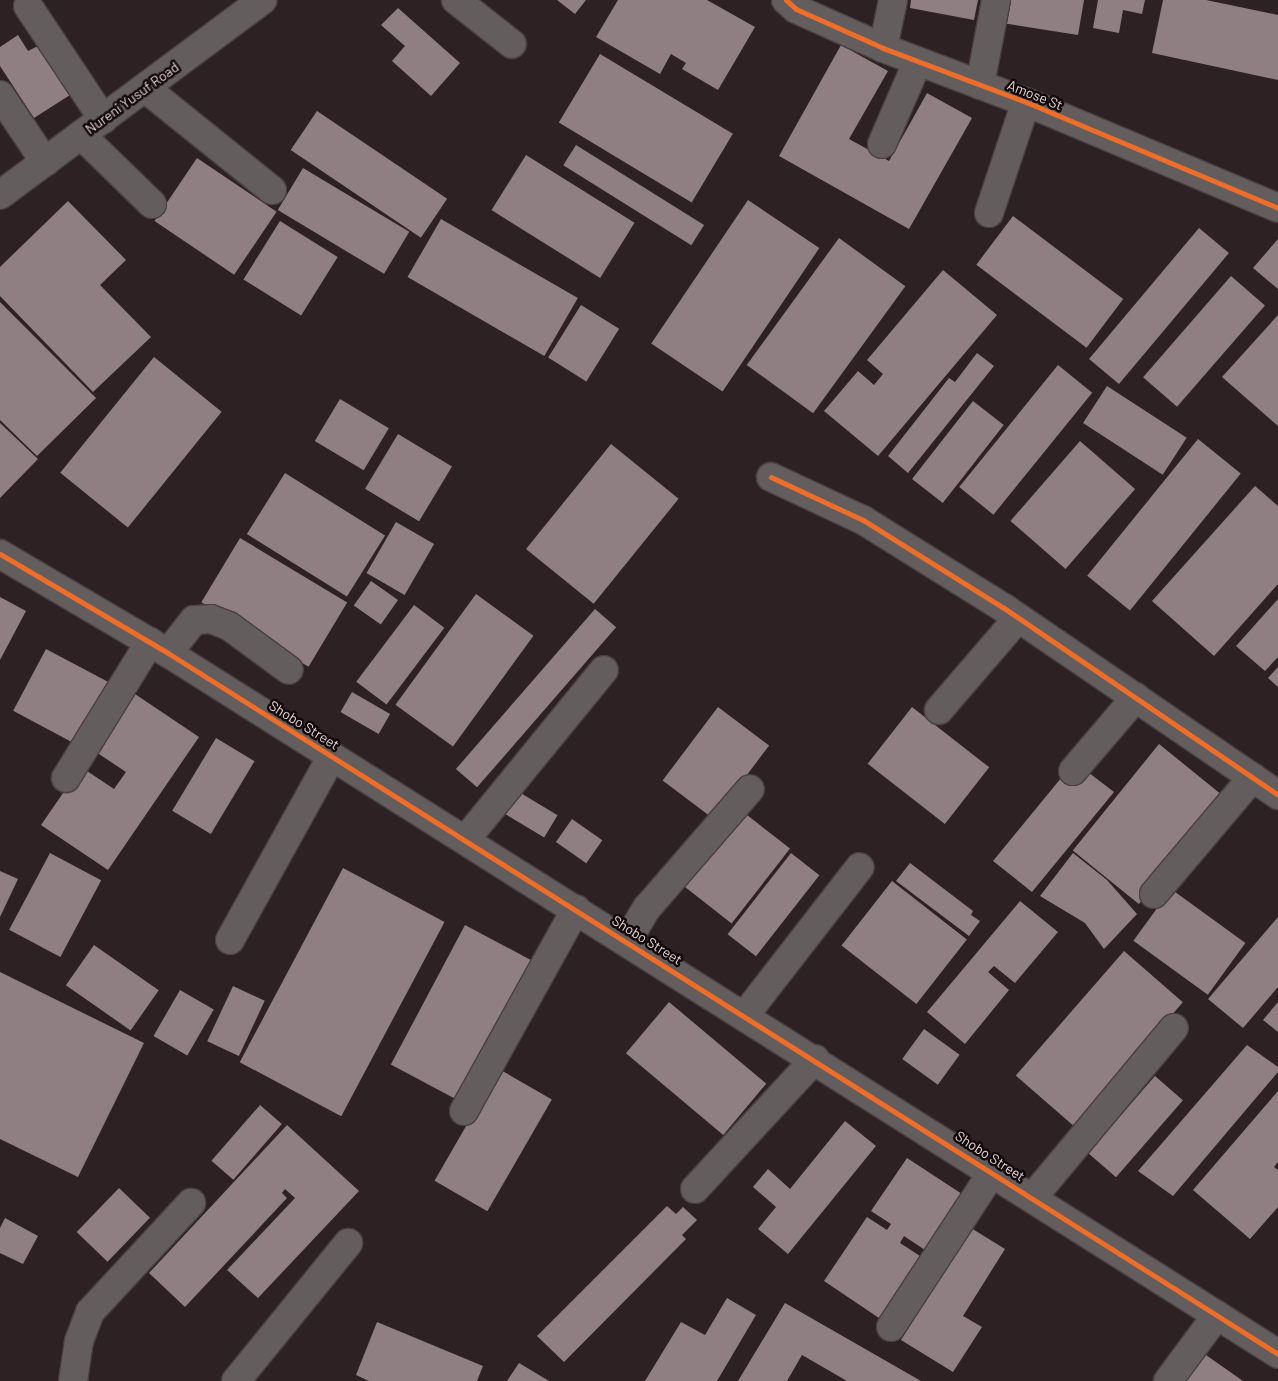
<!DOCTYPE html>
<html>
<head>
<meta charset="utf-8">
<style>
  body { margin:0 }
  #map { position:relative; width:1278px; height:1381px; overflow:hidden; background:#2d2124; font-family:Barlow,sans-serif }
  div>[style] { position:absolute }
  .building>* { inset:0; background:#907f82; transform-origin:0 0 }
  .roads { filter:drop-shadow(1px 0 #4a3f42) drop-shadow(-1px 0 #4a3f42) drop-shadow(0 1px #4a3f42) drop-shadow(0 -1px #4a3f42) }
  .minor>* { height:28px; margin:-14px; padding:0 14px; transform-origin:14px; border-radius:14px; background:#635d5e }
  .cycleway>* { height:5px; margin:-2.5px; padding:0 2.5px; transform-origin:2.5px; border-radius:2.5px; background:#ee6e29 }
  span { translate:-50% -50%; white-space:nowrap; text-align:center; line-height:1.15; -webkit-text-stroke:5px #13090b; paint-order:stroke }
  .street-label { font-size:14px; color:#e6d6d8 }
</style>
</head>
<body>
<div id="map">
  <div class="building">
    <i style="clip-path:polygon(557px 0,586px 0,575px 14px)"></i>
    <i style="clip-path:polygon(618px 0,707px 0,755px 27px,718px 90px,682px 69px,686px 63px,671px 54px,660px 74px,596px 37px)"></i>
    <i style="clip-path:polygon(911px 0,978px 0,974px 20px,910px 8px)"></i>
    <i style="clip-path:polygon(1006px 0,1084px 0,1078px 35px,1002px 23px)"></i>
    <i style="clip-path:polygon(1098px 0,1145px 0,1142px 14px,1123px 10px,1119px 33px,1093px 28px)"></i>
    <i style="clip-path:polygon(1163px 0,1206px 0,1278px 15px,1278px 80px,1152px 53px)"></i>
    <i style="clip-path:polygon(398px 8px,460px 63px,431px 96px,392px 61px,405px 46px,381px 25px)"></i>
    <i style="clip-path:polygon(18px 35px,28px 51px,38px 46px,70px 95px,34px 118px,0 66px,0 47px)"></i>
    <i style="clip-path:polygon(841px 45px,888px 71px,849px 139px,889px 161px,927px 93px,972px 118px,909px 229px,779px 156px)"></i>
    <i style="left:600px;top:54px;width:155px;height:80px;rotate:31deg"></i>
    <i style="left:317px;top:111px;width:157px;height:47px;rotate:34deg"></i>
    <i style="left:576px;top:145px;width:151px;height:24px;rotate:32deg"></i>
    <i style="left:526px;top:155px;width:128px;height:65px;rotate:32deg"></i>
    <i style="left:197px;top:158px;width:96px;height:76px;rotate:34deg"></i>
    <i style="left:303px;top:168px;width:124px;height:49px;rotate:31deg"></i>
    <i style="left:748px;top:200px;width:86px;height:173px;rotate:34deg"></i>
    <i style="clip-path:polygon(68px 201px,126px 260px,100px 285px,151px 337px,93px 392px,0 296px,0 267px)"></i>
    <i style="left:1013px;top:216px;width:138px;height:61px;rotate:37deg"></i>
    <i style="left:441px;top:219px;width:158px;height:67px;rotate:30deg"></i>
    <i style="left:280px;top:221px;width:68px;height:69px;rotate:32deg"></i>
    <i style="left:1199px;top:228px;width:39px;height:171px;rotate:40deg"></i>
    <i style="left:839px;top:238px;width:82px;height:157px;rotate:36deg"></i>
    <i style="clip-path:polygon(1278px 239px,1278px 289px,1253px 268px)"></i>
    <i style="clip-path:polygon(943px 270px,997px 315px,878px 456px,824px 411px,858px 371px,874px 385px,883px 374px,867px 360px)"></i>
    <i style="left:1231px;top:276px;width:45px;height:134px;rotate:41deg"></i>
    <i style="clip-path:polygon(0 302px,96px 398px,37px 456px,0 420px)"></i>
    <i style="left:581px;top:305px;width:45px;height:62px;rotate:32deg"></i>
    <i style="clip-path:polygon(1278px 315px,1278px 426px,1222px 377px)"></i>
    <i style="clip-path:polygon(977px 353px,994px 366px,908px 473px,888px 456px,949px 378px,955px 382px)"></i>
    <i style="left:154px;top:357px;width:87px;height:149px;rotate:39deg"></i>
    <i style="left:1058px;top:365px;width:44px;height:157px;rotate:39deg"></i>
    <i style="left:1107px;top:386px;width:95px;height:44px;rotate:33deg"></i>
    <i style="left:340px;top:399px;width:57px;height:49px;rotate:31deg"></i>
    <i style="left:973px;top:401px;width:39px;height:99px;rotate:38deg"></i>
    <i style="clip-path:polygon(0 423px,38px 459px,0 498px)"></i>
    <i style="left:398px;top:434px;width:63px;height:64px;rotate:31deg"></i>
    <i style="left:1198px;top:439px;width:55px;height:176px;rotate:39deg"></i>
    <i style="left:1080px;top:441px;width:73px;height:106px;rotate:41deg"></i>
    <i style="left:611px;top:444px;width:87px;height:135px;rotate:39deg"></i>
    <i style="left:285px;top:473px;width:118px;height:72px;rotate:32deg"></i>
    <i style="clip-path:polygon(1255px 486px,1278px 506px,1278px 584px,1214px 656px,1152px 601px)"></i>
    <i style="left:396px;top:522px;width:44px;height:59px;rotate:30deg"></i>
    <i style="left:240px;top:538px;width:125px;height:75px;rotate:31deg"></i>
    <i style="left:371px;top:581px;width:33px;height:30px;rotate:35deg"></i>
    <i style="left:476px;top:594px;width:71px;height:137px;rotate:36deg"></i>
    <i style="clip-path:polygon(0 597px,26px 611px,0 660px)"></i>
    <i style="clip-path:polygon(1278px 599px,1278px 657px,1265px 671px,1236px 646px)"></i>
    <i style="left:414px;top:605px;width:38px;height:96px;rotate:37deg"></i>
    <i style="left:595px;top:609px;width:28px;height:212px;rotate:41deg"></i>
    <i style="left:46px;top:649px;width:70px;height:70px;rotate:28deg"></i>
    <i style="clip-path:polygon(1278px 667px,1278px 687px,1268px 678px)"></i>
    <i style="clip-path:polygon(132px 692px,199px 737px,108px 870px,41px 825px,81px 767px,114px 789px,126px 772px,93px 750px)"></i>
    <i style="left:352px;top:692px;width:44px;height:23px;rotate:30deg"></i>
    <i style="left:718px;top:707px;width:64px;height:92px;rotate:37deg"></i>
    <i style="left:912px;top:707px;width:98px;height:72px;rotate:38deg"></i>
    <i style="left:216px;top:738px;width:45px;height:85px;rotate:31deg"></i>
    <i style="left:1159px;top:744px;width:85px;height:137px;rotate:39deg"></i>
    <i style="clip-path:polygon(1084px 769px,1114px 792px,1032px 892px,993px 861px,1066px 772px)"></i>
    <i style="left:519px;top:792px;width:45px;height:26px;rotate:31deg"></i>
    <i style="left:742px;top:811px;width:61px;height:95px;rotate:38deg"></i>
    <i style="left:572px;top:819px;width:37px;height:28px;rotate:35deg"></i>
    <i style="left:50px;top:853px;width:58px;height:87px;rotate:28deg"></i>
    <i style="left:791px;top:853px;width:36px;height:103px;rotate:38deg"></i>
    <i style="clip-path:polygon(1073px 853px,1107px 880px,1137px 914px,1104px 949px,1085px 923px,1040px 896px)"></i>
    <i style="clip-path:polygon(910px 863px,973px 911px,971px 915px,980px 921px,969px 936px,896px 881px)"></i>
    <i style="left:343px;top:868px;width:115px;height:220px;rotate:28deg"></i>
    <i style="clip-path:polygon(0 871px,18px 879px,0 917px)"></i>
    <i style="left:892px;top:881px;width:95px;height:82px;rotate:38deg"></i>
    <i style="left:1171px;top:889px;width:92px;height:64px;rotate:36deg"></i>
    <i style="clip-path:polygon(1020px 901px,1058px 932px,1015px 983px,994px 966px,988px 972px,1009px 990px,965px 1044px,927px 1012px)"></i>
    <i style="clip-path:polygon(1278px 917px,1278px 987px,1243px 1028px,1208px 999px)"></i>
    <i style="left:465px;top:925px;width:76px;height:158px;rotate:28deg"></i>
    <i style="left:94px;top:945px;width:79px;height:49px;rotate:35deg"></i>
    <i style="left:1124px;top:951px;width:78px;height:165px;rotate:41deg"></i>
    <i style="clip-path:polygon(0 972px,144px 1043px,78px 1177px,0 1139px)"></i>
    <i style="left:233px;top:986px;width:35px;height:61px;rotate:25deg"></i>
    <i style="left:180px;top:990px;width:39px;height:53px;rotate:30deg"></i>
    <i style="left:669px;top:1002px;width:127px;height:67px;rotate:40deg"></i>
    <i style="clip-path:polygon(1278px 1002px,1278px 1032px,1263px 1020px)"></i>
    <i style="left:924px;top:1029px;width:44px;height:37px;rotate:36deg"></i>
    <i style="clip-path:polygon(1247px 1045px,1278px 1067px,1278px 1072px,1173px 1196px,1138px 1171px)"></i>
    <i style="left:499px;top:1069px;width:61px;height:129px;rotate:30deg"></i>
    <i style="left:1155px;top:1076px;width:37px;height:102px;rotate:41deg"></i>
    <i style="clip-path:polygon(1278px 1091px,1278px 1162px,1274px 1167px,1278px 1170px,1278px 1207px,1250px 1239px,1193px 1190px)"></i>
    <i style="left:260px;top:1105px;width:29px;height:74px;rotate:41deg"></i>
    <i style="clip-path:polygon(845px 1121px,876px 1146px,788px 1254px,758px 1229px,776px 1207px,753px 1187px,768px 1169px,790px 1189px)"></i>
    <i style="clip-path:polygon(287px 1125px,359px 1191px,258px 1298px,227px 1270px,295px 1198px,285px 1189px,282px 1193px,287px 1198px,185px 1307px,149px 1273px)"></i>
    <i style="clip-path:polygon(907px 1158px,962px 1194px,925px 1250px,904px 1236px,900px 1243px,920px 1256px,879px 1318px,824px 1281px,867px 1217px,887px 1230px,891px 1224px,871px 1211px)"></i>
    <i style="left:119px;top:1188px;width:43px;height:61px;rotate:44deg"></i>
    <i style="clip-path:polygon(667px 1206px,676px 1214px,683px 1207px,697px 1220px,682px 1235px,686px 1239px,564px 1362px,537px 1336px)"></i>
    <i style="clip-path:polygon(5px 1218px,38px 1236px,23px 1264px,0 1253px,0 1228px)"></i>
    <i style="clip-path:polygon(971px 1228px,1005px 1249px,963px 1316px,982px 1327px,953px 1372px,901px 1340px)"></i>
    <i style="clip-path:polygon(727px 1298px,756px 1315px,717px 1381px,645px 1381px,681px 1322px,705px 1335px)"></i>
    <i style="clip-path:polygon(785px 1303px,921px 1381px,847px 1381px,802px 1355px,787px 1381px,738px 1381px)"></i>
    <i style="clip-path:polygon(377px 1322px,483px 1366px,477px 1381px,369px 1381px,356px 1375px)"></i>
    <i style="clip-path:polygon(1196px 1348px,1243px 1381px,1173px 1381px)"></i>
    <i style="clip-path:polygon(519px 1363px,549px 1381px,507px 1381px)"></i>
  </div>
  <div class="roads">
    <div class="minor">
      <i style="left:456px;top:0;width:71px;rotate:38.2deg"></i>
      <i style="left:786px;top:0;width:13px;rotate:42deg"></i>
      <i style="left:796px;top:9px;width:95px;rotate:24.1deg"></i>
      <i style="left:883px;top:48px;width:153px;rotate:20.7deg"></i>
      <i style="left:1026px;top:102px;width:273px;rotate:22.8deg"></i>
      <i style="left:28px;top:6px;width:136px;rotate:56.4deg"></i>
      <i style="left:883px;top:48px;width:49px;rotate:-78.2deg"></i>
      <i style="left:980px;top:85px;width:86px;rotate:-79.3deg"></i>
      <i style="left:145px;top:88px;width:163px;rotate:38.8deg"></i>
      <i style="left:0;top:95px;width:81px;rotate:56.1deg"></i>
      <i style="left:81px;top:135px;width:99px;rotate:44.2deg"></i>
      <i style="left:882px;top:144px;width:90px;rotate:-66.6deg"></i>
      <i style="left:0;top:195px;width:327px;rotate:-36.6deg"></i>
      <i style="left:989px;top:213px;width:117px;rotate:-71.6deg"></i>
      <i style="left:771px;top:477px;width:102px;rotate:25.1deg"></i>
      <i style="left:863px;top:520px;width:166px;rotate:32deg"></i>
      <i style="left:1004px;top:608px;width:332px;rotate:34.3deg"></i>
      <i style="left:0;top:554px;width:195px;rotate:30.5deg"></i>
      <i style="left:168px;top:653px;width:1313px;rotate:32.27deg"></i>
      <i style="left:168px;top:653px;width:42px;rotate:-51.8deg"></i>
      <i style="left:194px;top:620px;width:17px;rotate:-3deg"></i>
      <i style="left:211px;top:619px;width:19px;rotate:21deg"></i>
      <i style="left:229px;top:626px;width:74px;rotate:36.3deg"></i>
      <i style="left:939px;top:710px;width:121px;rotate:-49.3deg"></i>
      <i style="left:1073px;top:771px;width:97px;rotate:-49.6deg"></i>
      <i style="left:66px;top:778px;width:160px;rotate:-58.3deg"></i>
      <i style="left:466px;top:839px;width:218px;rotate:-50.8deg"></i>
      <i style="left:1154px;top:894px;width:153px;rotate:-49.8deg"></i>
      <i style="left:230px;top:940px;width:210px;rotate:-61deg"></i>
      <i style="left:627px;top:941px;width:39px;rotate:-59deg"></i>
      <i style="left:647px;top:908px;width:157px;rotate:-49.1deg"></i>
      <i style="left:745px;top:1015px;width:187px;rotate:-52.2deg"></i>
      <i style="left:464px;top:1111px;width:231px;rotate:-61deg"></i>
      <i style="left:695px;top:1189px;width:177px;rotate:-47.3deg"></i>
      <i style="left:1033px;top:1197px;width:220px;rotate:-50.2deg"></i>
      <i style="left:891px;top:1327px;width:186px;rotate:-56.8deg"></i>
      <i style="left:73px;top:1381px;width:40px;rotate:-81.5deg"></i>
      <i style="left:79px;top:1341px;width:31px;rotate:-69deg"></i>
      <i style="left:90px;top:1312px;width:149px;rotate:-47.2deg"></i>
      <i style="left:236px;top:1381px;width:178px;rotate:-50.9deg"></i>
      <i style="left:1168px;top:1381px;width:82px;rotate:-53.4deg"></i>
    </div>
  </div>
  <div class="cycleway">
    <i style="left:786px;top:0;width:13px;rotate:42deg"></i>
    <i style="left:796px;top:9px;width:95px;rotate:24.1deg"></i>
    <i style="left:883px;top:48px;width:153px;rotate:20.7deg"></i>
    <i style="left:1026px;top:102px;width:273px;rotate:22.8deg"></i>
    <i style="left:771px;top:477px;width:102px;rotate:25.1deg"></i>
    <i style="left:863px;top:520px;width:166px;rotate:32deg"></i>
    <i style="left:1004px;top:608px;width:332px;rotate:34.3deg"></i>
    <i style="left:0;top:554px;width:195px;rotate:30.5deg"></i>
    <i style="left:168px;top:653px;width:1313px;rotate:32.27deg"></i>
  </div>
  <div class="street-label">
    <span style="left:1035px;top:95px;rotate:22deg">Amose St</span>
    <span style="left:132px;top:98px;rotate:-36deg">Nureni Yusuf Road</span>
    <span style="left:304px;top:725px;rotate:32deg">Shobo Street</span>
    <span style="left:647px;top:940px;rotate:32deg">Shobo Street</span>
    <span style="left:990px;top:1156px;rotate:33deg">Shobo Street</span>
  </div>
</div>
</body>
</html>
